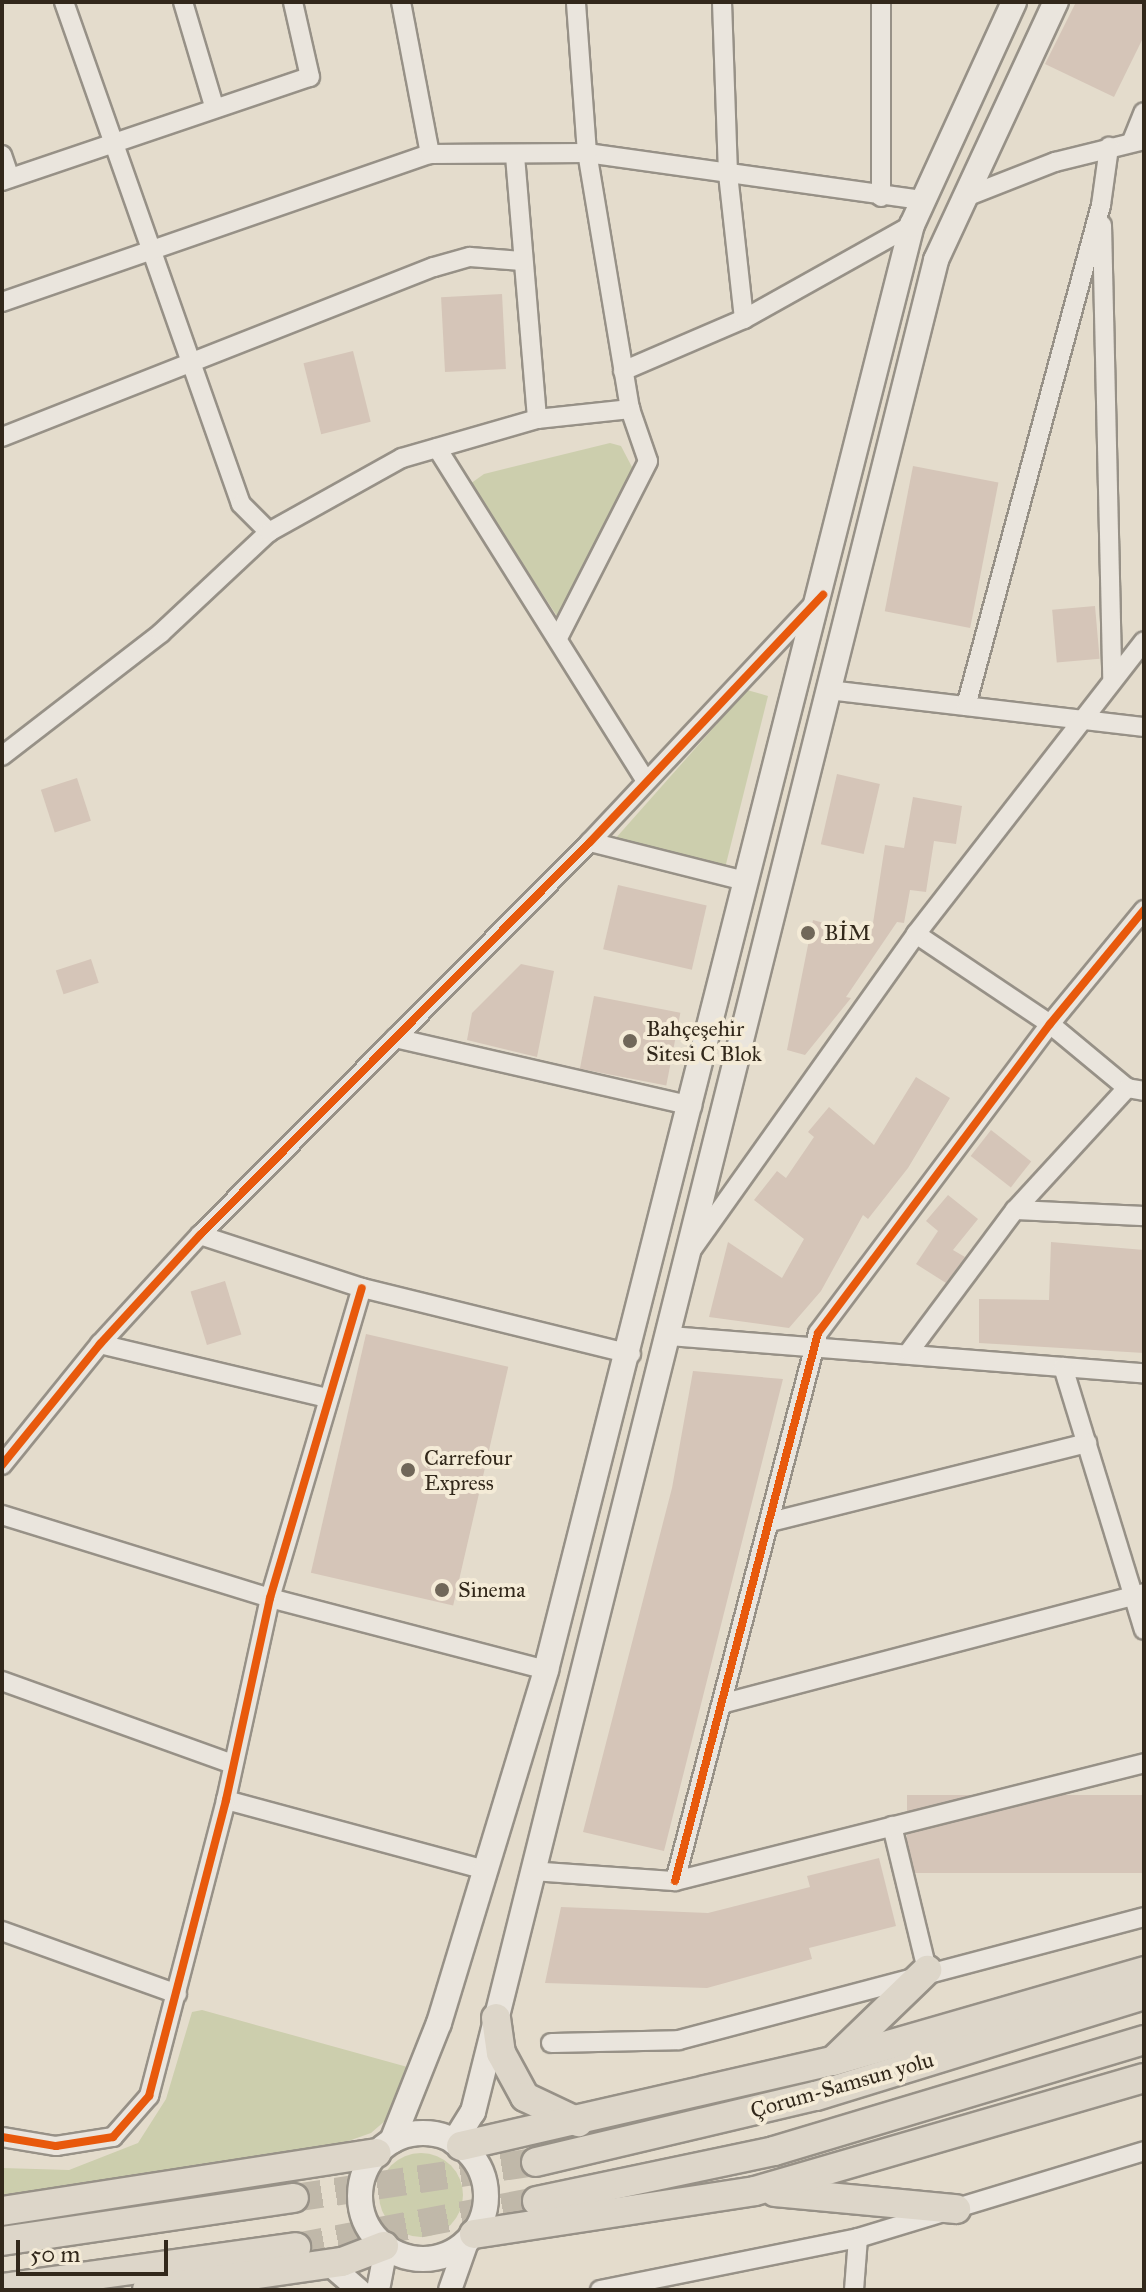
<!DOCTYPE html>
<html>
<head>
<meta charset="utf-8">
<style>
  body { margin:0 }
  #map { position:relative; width:1146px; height:2292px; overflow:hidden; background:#e4dccc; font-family:"IM FELL Great Primer",serif }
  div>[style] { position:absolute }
  .green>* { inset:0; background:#cccead }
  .round { border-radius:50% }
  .building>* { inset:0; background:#d5c5b8; transform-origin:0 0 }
  .trunk-tunnel>* { height:28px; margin-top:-14px; transform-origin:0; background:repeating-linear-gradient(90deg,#c0b8a9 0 28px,transparent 0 42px) }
  .roads { filter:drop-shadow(2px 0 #979187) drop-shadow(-2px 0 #979187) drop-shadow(0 2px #979187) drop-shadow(0 -2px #979187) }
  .minor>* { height:18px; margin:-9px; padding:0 9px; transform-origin:9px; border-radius:9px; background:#eae5dd }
  .tertiary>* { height:22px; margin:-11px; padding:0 11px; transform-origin:11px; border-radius:11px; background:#eae5dd }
  .secondary>* { height:24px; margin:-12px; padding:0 12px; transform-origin:12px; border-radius:12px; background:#eae5dd }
  .secondary>.ring { margin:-12px; padding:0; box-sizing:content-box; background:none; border:24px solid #eae5dd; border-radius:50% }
  .trunk>* { height:28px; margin:-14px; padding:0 14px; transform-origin:14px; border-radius:14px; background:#ddd6c9 }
  .cycleway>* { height:8px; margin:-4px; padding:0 4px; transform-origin:4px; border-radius:4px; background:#e8590c }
  .dots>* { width:22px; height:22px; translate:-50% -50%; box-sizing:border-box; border:4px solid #f4ebd7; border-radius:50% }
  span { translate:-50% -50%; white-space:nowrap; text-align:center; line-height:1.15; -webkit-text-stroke:8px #f4ebd7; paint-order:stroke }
  .poi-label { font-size:22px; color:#32281b }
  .left { translate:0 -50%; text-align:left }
  .street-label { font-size:22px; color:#32281b }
  .frame { position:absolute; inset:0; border:4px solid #32281b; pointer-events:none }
  .scale { position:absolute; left:16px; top:2240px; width:152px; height:36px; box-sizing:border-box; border:4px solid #32281b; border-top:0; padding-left:10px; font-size:24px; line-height:28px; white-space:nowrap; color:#32281b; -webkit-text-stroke:6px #f4ebd7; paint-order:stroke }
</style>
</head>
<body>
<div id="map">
  <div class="green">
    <i style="clip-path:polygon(610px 443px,621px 446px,633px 469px,557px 616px,470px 484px,484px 474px)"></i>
    <i style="clip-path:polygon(747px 690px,768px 696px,725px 868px,615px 839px)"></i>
    <i style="clip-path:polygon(202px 2010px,411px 2068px,386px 2120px,371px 2133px,337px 2145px,2px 2199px,2px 2168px,69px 2170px,138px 2143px,166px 2099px,192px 2012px)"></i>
    <i class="round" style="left:379px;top:2153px;width:84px;height:84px"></i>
  </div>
  <div class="building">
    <i style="clip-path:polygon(1076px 2px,1144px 2px,1144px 36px,1114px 97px,1045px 64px)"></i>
    <i style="left:502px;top:294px;width:75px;height:61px;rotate:87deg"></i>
    <i style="left:353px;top:351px;width:73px;height:51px;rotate:76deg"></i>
    <i style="left:913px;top:466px;width:87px;height:148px;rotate:11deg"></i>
    <i style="left:1095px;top:606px;width:53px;height:43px;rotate:85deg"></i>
    <i style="left:837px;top:774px;width:44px;height:72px;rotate:13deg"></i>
    <i style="left:77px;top:778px;width:45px;height:38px;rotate:72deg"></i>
    <i style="clip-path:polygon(913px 797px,962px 806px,956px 844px,934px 841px,926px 892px,910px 890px,904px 923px,897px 922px,846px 997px,851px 998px,805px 1055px,787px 1050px,813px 920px,871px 936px,885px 845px,904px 848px)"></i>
    <i style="left:618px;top:885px;width:91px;height:66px;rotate:13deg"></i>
    <i style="left:91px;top:959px;width:25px;height:37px;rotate:72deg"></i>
    <i style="clip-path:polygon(521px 964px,554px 971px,537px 1057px,467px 1040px,472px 1013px)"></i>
    <i style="left:594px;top:996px;width:88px;height:74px;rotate:11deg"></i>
    <i style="clip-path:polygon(916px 1077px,950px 1098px,908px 1168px,868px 1219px,863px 1215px,821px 1291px,789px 1328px,709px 1317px,728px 1242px,782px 1278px,804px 1239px,754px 1200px,777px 1171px,786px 1178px,814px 1137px,808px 1132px,829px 1107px,874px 1145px)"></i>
    <i style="left:991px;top:1130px;width:51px;height:33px;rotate:38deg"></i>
    <i style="clip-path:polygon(948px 1195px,978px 1219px,953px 1250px,965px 1257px,946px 1283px,916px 1264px,938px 1231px,926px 1221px)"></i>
    <i style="clip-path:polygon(1051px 1242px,1144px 1250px,1144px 1353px,979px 1343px,979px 1299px,1049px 1300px)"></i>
    <i style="left:225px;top:1281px;width:56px;height:36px;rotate:73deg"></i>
    <i style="left:366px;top:1334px;width:146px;height:245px;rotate:13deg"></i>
    <i style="clip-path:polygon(693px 1371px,783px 1379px,664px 1851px,583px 1832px,672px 1488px)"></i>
    <i style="left:1144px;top:1795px;width:78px;height:237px;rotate:90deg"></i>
    <i style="clip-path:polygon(879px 1858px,896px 1926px,809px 1948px,812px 1959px,707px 1988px,545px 1983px,561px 1907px,708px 1913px,810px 1887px,807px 1876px)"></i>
  </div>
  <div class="trunk-tunnel">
    <i style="left:294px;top:2198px;width:245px;rotate:-8.5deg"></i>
    <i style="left:296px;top:2247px;width:245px;rotate:-10.8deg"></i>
  </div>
  <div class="roads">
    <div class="minor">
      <i style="left:64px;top:2px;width:532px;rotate:70.58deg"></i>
      <i style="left:241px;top:504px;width:40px;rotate:45deg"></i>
      <i style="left:183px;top:2px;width:109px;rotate:73.4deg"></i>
      <i style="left:401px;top:2px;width:155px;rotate:79.2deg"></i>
      <i style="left:722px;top:2px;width:172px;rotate:88deg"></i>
      <i style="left:728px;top:174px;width:146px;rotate:83.7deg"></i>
      <i style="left:881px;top:2px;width:195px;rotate:90deg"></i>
      <i style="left:1132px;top:141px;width:31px;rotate:-68deg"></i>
      <i style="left:2px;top:155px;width:24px;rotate:71deg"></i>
      <i style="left:515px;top:156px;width:264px;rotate:85.2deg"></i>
      <i style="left:2px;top:181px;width:325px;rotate:-18.7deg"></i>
      <i style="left:310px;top:77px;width:77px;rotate:-102.8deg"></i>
      <i style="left:963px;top:198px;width:99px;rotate:-21.4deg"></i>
      <i style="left:1055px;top:162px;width:92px;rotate:-13.9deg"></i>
      <i style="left:1102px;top:225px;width:453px;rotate:88.7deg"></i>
      <i style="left:2px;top:302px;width:453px;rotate:-19.1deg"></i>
      <i style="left:430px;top:154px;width:157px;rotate:-0.4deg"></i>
      <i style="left:587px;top:153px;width:336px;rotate:8deg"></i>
      <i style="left:623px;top:371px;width:132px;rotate:-23.3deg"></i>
      <i style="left:744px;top:319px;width:193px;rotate:-29.2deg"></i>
      <i style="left:2px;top:437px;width:464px;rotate:-21.5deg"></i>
      <i style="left:434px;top:267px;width:37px;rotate:-16deg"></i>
      <i style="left:470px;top:257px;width:52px;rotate:4.4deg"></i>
      <i style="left:437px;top:448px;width:392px;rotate:57.9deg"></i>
      <i style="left:559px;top:636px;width:196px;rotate:-63deg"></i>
      <i style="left:648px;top:461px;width:55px;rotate:-109.1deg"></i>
      <i style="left:630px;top:409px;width:260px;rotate:-99.5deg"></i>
      <i style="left:587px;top:153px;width:151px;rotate:-94.2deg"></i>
      <i style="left:829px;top:690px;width:317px;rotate:6.7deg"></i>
      <i style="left:966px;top:706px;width:519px;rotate:-74.92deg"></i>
      <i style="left:1101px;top:205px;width:59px;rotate:-82.1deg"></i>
      <i style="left:2px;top:756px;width:201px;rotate:-37.7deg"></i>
      <i style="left:161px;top:633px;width:148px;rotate:-43.1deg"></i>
      <i style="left:269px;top:532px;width:152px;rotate:-29.1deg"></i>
      <i style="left:402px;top:458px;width:141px;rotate:-16.1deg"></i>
      <i style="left:537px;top:419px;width:94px;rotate:-6.1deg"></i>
      <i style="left:590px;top:842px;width:160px;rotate:14.1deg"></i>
      <i style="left:916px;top:934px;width:161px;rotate:33.9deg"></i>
      <i style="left:1050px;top:1024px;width:100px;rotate:39.7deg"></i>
      <i style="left:1127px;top:1088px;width:17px;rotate:10deg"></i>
      <i style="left:395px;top:1038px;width:305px;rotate:12.9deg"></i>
      <i style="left:1015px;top:1210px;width:129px;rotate:2.7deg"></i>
      <i style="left:200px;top:1235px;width:170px;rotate:18.1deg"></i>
      <i style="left:362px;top:1288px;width:277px;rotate:13.8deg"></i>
      <i style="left:693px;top:1248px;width:385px;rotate:-54.6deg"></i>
      <i style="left:916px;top:934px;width:371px;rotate:-52.1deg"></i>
      <i style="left:669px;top:1336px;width:476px;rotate:4.5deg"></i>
      <i style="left:100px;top:1344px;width:232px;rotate:13.4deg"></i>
      <i style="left:909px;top:1352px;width:177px;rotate:-53.3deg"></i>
      <i style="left:1015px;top:1210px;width:166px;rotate:-47.4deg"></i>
      <i style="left:1063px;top:1367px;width:275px;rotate:72.9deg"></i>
      <i style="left:2px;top:1465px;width:156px;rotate:-51deg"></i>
      <i style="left:100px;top:1344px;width:148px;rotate:-47.5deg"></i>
      <i style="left:200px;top:1235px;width:554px;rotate:-45.22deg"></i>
      <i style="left:590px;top:842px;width:329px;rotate:-46.8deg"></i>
      <i style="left:2px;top:1515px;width:281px;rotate:17.2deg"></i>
      <i style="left:270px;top:1598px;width:285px;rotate:14.6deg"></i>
      <i style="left:770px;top:1522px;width:327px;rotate:-14deg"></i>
      <i style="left:2px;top:1681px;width:245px;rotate:19.8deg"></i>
      <i style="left:725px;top:1703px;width:433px;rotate:-14.7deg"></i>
      <i style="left:226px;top:1800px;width:268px;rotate:15.1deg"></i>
      <i style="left:892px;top:1826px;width:148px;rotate:76.3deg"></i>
      <i style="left:531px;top:1871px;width:144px;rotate:4deg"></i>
      <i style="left:675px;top:1881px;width:484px;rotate:-14.1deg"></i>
      <i style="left:675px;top:1881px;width:566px;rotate:-75.37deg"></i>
      <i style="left:818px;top:1333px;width:386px;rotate:-53.1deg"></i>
      <i style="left:1050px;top:1024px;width:148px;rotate:-50.5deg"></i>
      <i style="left:2px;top:1931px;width:186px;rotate:19.8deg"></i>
      <i style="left:551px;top:2043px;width:128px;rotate:-1.3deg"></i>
      <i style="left:679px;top:2040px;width:481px;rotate:-14.8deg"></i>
      <i style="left:2px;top:2137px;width:55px;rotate:9.5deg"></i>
      <i style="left:56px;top:2146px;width:58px;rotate:-9deg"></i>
      <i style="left:113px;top:2137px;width:55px;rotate:-48.7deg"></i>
      <i style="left:149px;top:2096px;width:306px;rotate:-75.4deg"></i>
      <i style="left:226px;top:1800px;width:207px;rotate:-77.7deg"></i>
      <i style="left:270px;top:1598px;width:323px;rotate:-73.5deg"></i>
      <i style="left:600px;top:2290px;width:263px;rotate:-11.4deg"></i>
      <i style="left:858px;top:2238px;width:299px;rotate:-16.9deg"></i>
      <i style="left:854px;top:2290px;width:52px;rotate:-85.6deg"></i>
    </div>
    <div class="tertiary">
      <i style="left:329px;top:2264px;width:40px;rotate:41deg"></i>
      <i style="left:378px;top:2290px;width:43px;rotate:-79.2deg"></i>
      <i style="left:450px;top:2290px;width:51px;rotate:-70.5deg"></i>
    </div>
    <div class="secondary">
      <i class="ring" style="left:360px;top:2133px;width:102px;height:102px"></i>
      <i style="left:392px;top:2141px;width:127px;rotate:-68.3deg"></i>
      <i style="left:439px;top:2023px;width:369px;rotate:-73.1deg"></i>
      <i style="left:546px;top:1670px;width:1491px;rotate:-75.79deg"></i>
      <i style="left:912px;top:225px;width:245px;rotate:-65.4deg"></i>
      <i style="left:454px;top:2142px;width:36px;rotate:-58deg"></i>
      <i style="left:473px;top:2112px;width:1909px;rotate:-75.96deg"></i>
      <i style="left:936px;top:260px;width:285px;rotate:-65.1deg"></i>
    </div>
    <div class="trunk">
      <i style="left:496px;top:2018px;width:35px;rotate:82deg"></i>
      <i style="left:501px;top:2053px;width:50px;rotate:61.4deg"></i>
      <i style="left:525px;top:2097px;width:59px;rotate:25.3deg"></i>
      <i style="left:836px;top:2058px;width:127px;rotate:-44deg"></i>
      <i style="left:461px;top:2146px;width:382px;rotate:-12.9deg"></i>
      <i style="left:833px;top:2061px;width:324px;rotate:-16.1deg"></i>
      <i style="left:536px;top:2162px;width:288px;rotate:-13.3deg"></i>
      <i style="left:816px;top:2096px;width:343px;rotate:-17.1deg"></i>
      <i style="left:775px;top:2192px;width:182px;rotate:5.4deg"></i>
      <i style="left:537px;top:2201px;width:242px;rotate:-11.9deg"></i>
      <i style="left:774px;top:2151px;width:386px;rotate:-16.7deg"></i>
      <i style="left:2px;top:2211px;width:379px;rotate:-8.8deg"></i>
      <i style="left:474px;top:2234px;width:284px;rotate:-8.7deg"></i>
      <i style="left:755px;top:2191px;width:405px;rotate:-16.2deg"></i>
      <i style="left:2px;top:2241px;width:295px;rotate:-8.4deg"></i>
      <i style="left:2px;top:2288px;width:297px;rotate:-7.9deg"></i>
      <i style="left:147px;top:2290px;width:197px;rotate:-8.2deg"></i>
      <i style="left:342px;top:2262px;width:45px;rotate:-20.9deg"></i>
    </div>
  </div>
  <div class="cycleway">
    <i style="left:2px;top:1465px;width:156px;rotate:-51deg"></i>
    <i style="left:100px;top:1344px;width:148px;rotate:-47.5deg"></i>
    <i style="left:200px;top:1235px;width:554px;rotate:-45.22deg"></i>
    <i style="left:590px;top:842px;width:340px;rotate:-46.7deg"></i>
    <i style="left:675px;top:1881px;width:566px;rotate:-75.37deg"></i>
    <i style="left:818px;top:1333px;width:386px;rotate:-53.1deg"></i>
    <i style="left:1050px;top:1024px;width:148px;rotate:-50.5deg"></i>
    <i style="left:2px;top:2137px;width:55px;rotate:9.5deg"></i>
    <i style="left:56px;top:2146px;width:58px;rotate:-9deg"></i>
    <i style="left:113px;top:2137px;width:55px;rotate:-48.7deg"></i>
    <i style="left:149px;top:2096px;width:306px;rotate:-75.4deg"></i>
    <i style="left:226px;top:1800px;width:207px;rotate:-77.7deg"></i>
    <i style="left:270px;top:1598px;width:323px;rotate:-73.5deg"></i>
  </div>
  <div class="dots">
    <i style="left:808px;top:933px;background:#706759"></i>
    <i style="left:630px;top:1041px;background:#706759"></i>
    <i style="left:408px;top:1470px;background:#706759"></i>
    <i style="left:442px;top:1590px;background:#706759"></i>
  </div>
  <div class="poi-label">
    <span class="left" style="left:824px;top:933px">BİM</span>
    <span class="left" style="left:646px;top:1041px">Bahçeşehir<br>Sitesi C Blok</span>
    <span class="left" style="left:424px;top:1470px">Carrefour<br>Express</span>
    <span class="left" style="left:458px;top:1590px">Sinema</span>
  </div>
  <div class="street-label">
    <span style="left:842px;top:2085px;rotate:-16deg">Çorum-Samsun yolu</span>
  </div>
  <div class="frame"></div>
  <div class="scale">50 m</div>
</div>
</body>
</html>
